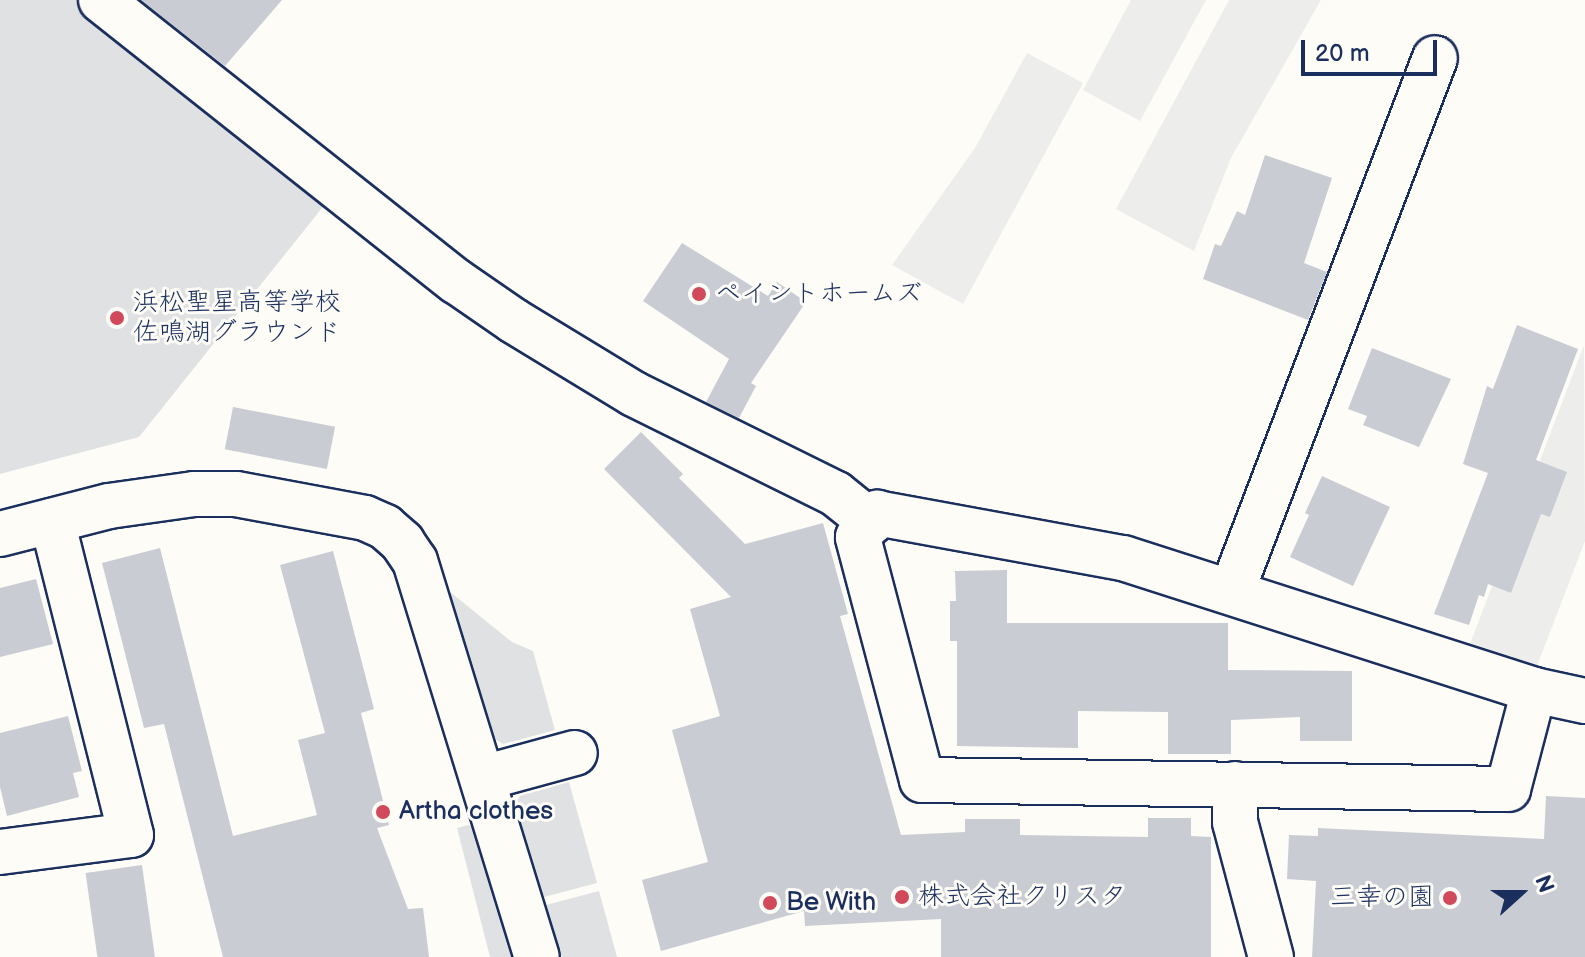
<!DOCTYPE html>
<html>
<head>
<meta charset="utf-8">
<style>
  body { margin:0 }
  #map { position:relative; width:1585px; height:957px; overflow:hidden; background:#fdfcf7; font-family:"Balsamiq Sans","Klee One",sans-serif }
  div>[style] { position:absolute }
  .built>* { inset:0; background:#edeeec }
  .green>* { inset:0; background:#e0e1e3 }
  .building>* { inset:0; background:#c9ccd3; transform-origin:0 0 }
  .roads { filter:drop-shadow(2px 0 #1b2f5e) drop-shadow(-2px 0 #1b2f5e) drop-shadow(0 2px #1b2f5e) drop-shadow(0 -2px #1b2f5e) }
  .minor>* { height:44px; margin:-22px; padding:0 22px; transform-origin:22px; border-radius:22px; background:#fdfcf7 }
  .dots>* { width:22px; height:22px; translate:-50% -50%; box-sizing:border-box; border:4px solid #fdfcf7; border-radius:50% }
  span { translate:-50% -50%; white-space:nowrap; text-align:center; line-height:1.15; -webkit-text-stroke:6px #fdfcf7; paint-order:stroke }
  .poi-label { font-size:26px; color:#1b2f5e }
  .left { translate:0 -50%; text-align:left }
  .right { translate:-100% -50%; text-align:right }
  .north { position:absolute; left:1481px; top:853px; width:80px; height:80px; -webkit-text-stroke:6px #fdfcf7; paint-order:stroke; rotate:69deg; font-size:22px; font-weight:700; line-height:32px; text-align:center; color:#1b2f5e }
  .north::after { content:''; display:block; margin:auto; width:28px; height:36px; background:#1b2f5e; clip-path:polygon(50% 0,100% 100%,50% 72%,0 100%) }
  .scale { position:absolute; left:1301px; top:40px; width:136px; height:36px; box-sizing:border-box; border:4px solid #1b2f5e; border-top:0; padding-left:10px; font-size:24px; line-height:28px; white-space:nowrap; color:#1b2f5e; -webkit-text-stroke:6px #fdfcf7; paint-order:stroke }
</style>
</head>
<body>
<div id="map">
  <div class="built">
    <i style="clip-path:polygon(1131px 0,1206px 0,1140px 121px,1083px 90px)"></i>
    <i style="clip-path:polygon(1229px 0,1321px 0,1231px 158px,1194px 251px,1116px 209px)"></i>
    <i style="clip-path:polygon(1027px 53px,1083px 83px,963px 304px,892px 265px,975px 148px)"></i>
    <i style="clip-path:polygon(1584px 345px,1585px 541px,1537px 666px,1470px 644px)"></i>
  </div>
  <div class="green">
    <i style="clip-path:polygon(0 0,79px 0,330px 198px,139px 437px,0 474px)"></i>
    <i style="clip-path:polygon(449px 591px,512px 642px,533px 651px,555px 730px,503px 744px,495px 739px)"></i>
    <i style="clip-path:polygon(569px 782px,597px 883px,544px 897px,515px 804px,520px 796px)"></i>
    <i style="clip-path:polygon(468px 825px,473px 827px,513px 957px,490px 957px,457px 828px)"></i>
    <i style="clip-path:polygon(599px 891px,617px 957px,562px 957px,546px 905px)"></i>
  </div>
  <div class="building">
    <i style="clip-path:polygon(141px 0,282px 0,225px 66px)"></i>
    <i style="clip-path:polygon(1265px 155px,1332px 178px,1304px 263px,1327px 272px,1308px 320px,1203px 279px,1215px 244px,1221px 246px,1237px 211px,1245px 215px)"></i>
    <i style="clip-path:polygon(682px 243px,768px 296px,777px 282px,806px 302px,751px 383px,756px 386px,739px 418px,706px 402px,729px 359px,643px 301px)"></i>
    <i style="clip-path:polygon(1517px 325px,1578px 349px,1536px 460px,1567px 472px,1550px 517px,1541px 514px,1511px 593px,1488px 584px,1484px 597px,1479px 595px,1469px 625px,1434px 614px,1488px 473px,1463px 464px,1487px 386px,1493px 389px)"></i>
    <i style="clip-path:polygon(1372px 348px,1451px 379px,1419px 447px,1363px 425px,1367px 416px,1348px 409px)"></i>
    <i style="left:233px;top:407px;width:104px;height:43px;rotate:11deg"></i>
    <i style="clip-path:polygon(641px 432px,683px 474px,679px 478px,745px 544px,823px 523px,848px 614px,840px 616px,901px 835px,965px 832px,965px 819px,1020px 819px,1020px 835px,1148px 837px,1148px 818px,1191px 818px,1191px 836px,1211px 837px,1211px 957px,941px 957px,941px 919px,805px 926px,804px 911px,661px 951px,642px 880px,708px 862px,672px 730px,720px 716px,690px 609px,731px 597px,604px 469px)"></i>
    <i style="clip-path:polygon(1322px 476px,1390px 507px,1353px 586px,1290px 557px,1309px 515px,1305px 513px)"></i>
    <i style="clip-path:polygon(160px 548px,233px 836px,317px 815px,298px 740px,325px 733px,280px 565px,333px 551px,374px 709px,361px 713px,389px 825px,377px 828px,408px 909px,423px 908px,429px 957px,223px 957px,164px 724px,144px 728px,102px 563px)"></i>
    <i style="clip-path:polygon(1007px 570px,1007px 623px,1228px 623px,1228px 670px,1352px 671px,1352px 741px,1300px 741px,1300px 717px,1231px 720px,1231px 754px,1168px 754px,1168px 712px,1078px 711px,1078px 748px,957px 746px,957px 641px,950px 641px,950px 601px,956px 601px,955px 571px)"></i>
    <i style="clip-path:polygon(36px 579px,53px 644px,0 657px,0 588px)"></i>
    <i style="clip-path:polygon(68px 716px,82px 771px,73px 773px,79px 797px,7px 816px,0 787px,0 733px)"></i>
    <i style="clip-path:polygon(1546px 796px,1585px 798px,1585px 957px,1312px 957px,1316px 881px,1287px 879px,1289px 835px,1318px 836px,1318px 828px,1544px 839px)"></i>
    <i style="left:142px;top:865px;width:93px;height:57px;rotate:82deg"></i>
  </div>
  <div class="roads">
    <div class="minor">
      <i style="left:101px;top:0;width:453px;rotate:38.4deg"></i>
      <i style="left:456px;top:281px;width:70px;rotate:34.6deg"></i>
      <i style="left:514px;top:321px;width:140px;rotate:31.3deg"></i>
      <i style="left:634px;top:394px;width:225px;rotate:26.3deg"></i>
      <i style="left:836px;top:494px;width:45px;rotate:38.7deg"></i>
      <i style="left:0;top:534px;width:113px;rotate:-14.4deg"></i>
      <i style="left:109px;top:506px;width:86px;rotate:-8deg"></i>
      <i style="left:194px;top:494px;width:42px"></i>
      <i style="left:236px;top:494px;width:131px;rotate:10.5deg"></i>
      <i style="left:365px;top:518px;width:22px;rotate:24deg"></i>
      <i style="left:385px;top:527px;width:23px;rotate:41deg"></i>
      <i style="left:402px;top:542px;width:23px;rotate:56deg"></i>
      <i style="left:415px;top:561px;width:414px;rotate:72.9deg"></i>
      <i style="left:1232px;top:591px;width:570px;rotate:-69.15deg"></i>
      <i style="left:1534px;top:690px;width:102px;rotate:104.7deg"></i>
      <i style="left:1508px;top:789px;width:586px;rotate:-179.12deg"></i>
      <i style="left:922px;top:780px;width:251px;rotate:-104.8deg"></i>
      <i style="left:858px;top:537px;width:31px;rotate:-52deg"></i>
      <i style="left:877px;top:513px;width:250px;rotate:10.4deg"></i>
      <i style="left:1123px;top:558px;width:432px;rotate:17.8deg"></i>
      <i style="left:1534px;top:690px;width:52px;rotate:12.2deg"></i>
      <i style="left:483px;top:778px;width:95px;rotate:-15.2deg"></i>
      <i style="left:1235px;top:784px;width:38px;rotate:90deg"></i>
      <i style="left:1235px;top:822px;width:140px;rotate:75.1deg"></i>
      <i style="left:0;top:852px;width:132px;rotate:-7.4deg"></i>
      <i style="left:131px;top:835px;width:324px;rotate:-104.1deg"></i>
    </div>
  </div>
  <div class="dots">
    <i style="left:699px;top:294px;background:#d1495b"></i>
    <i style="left:117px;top:318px;background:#d1495b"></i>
    <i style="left:383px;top:812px;background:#d1495b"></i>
    <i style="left:902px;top:897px;background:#d1495b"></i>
    <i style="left:1450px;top:898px;background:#d1495b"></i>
    <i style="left:770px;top:903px;background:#d1495b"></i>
  </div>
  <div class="poi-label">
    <span class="left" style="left:715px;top:294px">ペイントホームズ</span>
    <span class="left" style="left:133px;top:318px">浜松聖星高等学校<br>佐鳴湖グラウンド</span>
    <span class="left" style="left:399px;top:812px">Artha clothes</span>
    <span class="left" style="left:918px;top:897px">株式会社クリスタ</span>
    <span class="right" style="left:1434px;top:898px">三幸の園</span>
    <span class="left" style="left:786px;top:903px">Be With</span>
  </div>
  <div class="north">N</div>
  <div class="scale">20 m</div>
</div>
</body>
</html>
